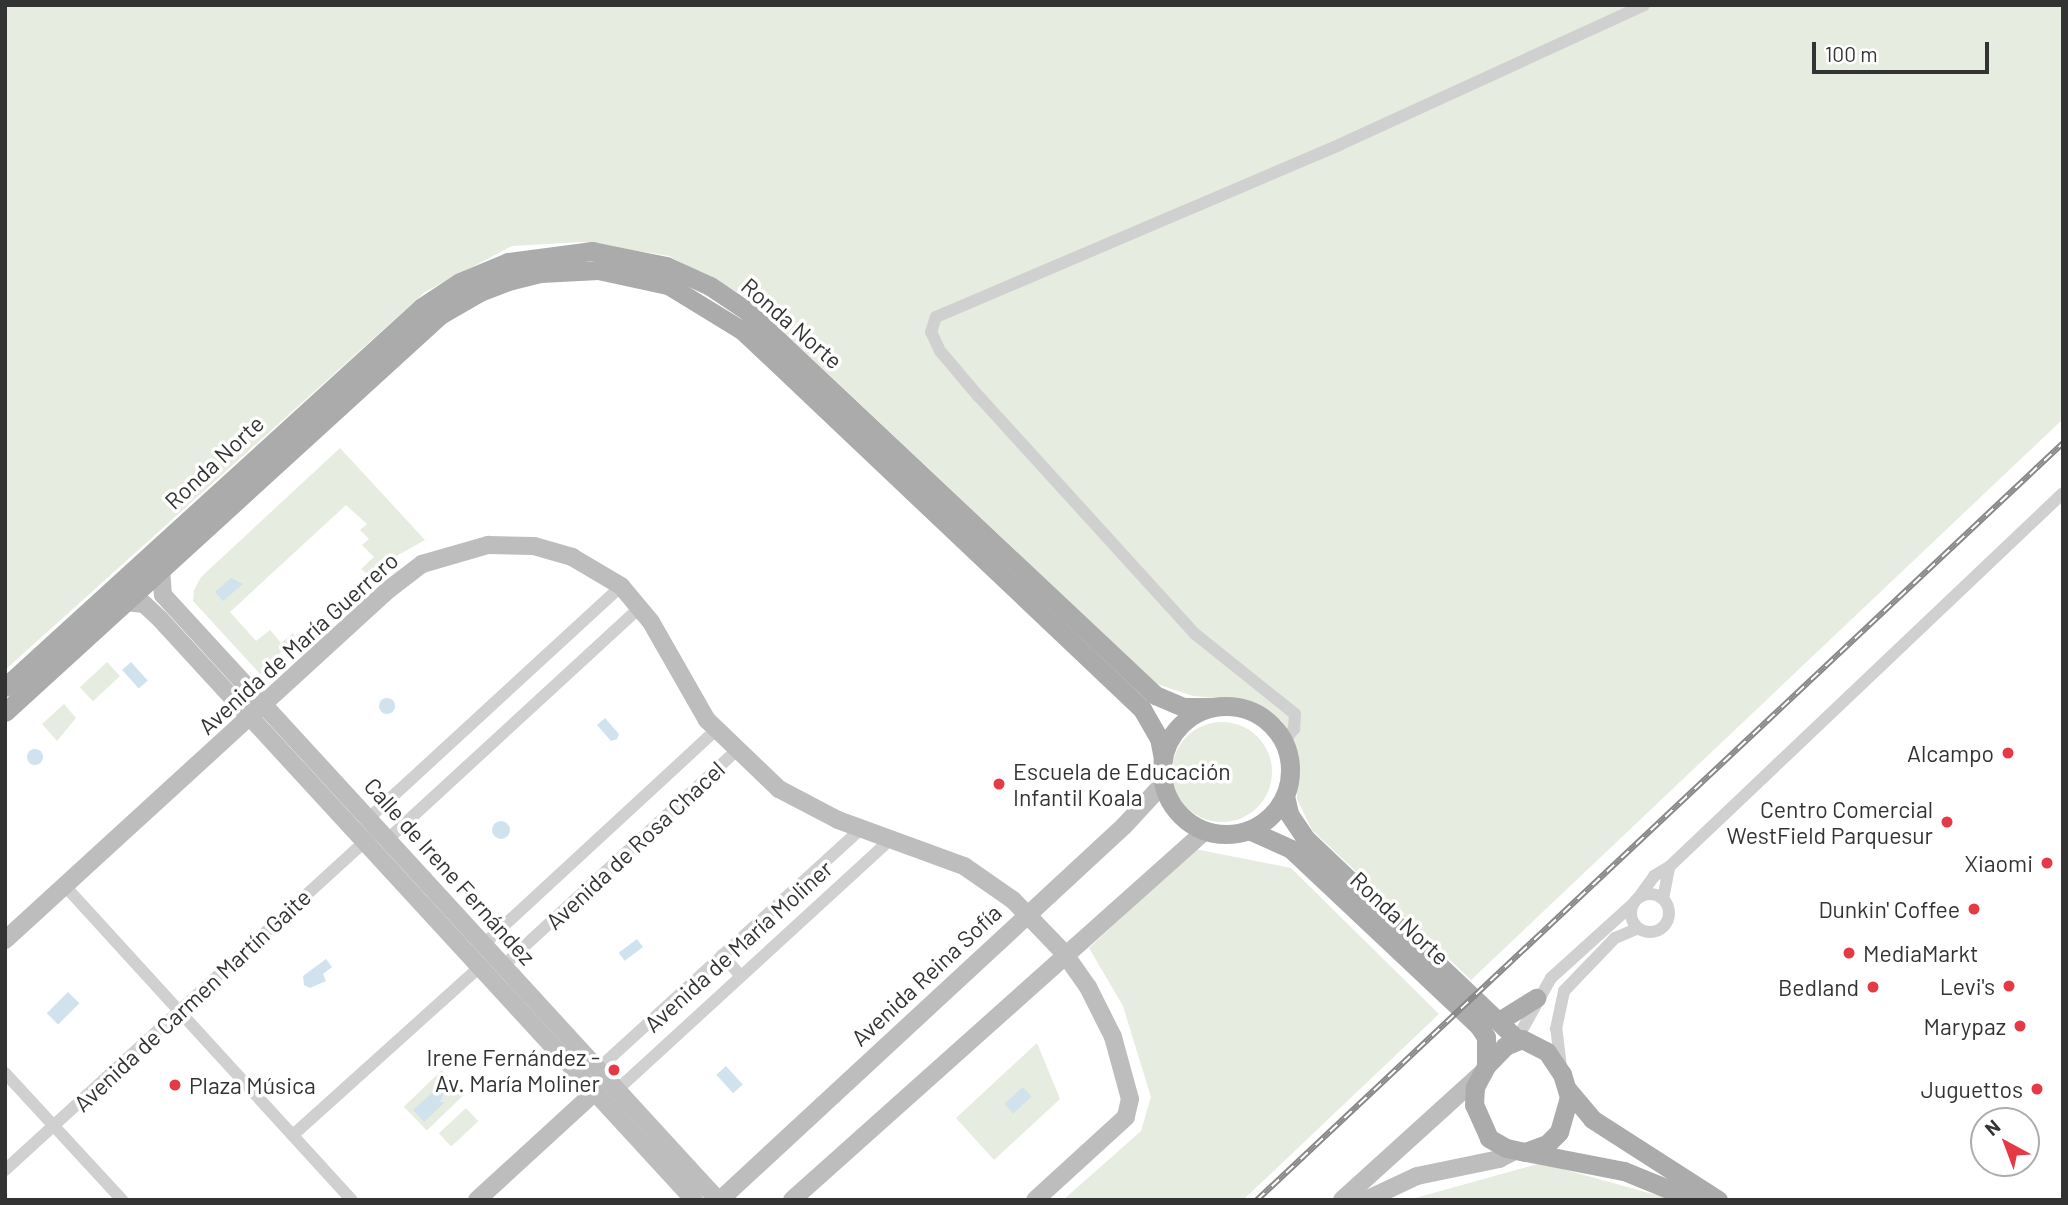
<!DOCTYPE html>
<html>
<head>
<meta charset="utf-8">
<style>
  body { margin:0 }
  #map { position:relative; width:2068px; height:1205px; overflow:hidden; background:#fff; font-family:Barlow,sans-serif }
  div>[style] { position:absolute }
  .green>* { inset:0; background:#e6ecdf; transform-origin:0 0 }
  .round { border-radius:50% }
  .water>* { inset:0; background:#cfe2ee; transform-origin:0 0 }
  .street>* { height:12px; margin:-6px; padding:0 6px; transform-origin:6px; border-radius:6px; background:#d0d0d0 }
  .street>.ring { margin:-6px; padding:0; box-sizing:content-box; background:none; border:12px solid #d0d0d0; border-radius:50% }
  .secondary>* { height:18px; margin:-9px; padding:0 9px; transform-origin:9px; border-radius:9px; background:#bdbdbd }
  .primary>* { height:19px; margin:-9.5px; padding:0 9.5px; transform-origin:9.5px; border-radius:9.5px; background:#ababab }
  .primary>.ring { margin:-9.5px; padding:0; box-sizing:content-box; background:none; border:19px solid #ababab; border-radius:50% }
  .rail>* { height:6px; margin-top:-3px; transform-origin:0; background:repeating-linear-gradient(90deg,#fff 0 10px,#888 0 20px); box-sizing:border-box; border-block:2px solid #888 }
  .dots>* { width:19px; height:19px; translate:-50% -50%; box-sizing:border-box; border:4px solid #fff; border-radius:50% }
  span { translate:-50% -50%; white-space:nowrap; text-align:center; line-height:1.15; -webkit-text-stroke:7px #fff; paint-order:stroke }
  .street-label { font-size:23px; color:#333 }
  .poi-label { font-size:23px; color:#333 }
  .right { translate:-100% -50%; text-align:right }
  .left { translate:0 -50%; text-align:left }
  .frame { position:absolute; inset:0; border:7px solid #333; pointer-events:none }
  .north { position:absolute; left:1970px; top:1107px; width:70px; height:70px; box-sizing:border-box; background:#fff; border:2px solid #adadad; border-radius:50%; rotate:319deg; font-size:19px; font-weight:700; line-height:28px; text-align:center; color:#333 }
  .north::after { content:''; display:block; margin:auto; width:24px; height:32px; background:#e63946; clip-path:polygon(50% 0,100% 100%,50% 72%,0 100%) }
  .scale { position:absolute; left:1812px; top:42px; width:177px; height:32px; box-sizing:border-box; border:4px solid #333; border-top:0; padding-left:9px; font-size:21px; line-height:24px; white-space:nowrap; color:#333; -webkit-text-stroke:5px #fff; paint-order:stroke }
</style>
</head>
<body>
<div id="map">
  <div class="green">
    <i style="clip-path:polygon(5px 5px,2063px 5px,2063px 419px,1471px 980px,1312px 830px,1297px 799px,1297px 758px,1282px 721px,1249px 701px,1193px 696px,1157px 684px,748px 298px,669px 256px,583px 242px,512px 246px,425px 292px,5px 670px)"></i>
    <i style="clip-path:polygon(340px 448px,425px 540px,366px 573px,361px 569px,374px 557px,362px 545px,369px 539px,360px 530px,367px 524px,346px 505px,230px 612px,256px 641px,270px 630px,281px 643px,293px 633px,295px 636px,261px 675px,193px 601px,194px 590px,201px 577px)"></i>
    <i style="left:107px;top:662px;width:19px;height:37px;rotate:47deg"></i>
    <i style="clip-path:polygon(64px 704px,76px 718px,57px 741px,42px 724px)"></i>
    <i class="round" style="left:1172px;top:722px;width:100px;height:100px"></i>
    <i style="clip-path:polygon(1195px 849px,1291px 868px,1439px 1014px,1243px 1200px,1063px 1200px,1141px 1131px,1151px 1097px,1123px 1006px,1089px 948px)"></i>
    <i style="clip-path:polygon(1037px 1043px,1060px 1099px,994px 1160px,956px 1118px)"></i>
    <i style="left:442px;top:1070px;width:33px;height:53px;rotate:46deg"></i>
    <i style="left:466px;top:1108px;width:18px;height:37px;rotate:47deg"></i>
    <i style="clip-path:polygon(1541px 1163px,1674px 1200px,1408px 1200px)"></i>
  </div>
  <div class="water">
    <i style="clip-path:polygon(231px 578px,243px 584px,223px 601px,215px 592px)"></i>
    <i style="left:131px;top:662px;width:25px;height:12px;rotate:48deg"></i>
    <i class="round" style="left:379px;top:698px;width:16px;height:16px"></i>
    <i style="clip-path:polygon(605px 718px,619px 734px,617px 739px,611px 741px,597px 725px)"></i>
    <i class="round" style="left:27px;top:749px;width:16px;height:16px"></i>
    <i class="round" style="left:492px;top:821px;width:18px;height:18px"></i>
    <i style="left:637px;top:939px;width:10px;height:23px;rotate:53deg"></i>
    <i style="clip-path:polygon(326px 959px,332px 967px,323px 974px,326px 981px,310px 988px,304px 985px,303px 976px)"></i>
    <i style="left:68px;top:992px;width:16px;height:30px;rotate:45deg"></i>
    <i style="left:726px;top:1066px;width:25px;height:13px;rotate:48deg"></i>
    <i style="left:1023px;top:1087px;width:13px;height:25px;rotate:48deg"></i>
    <i style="clip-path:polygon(437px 1089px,444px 1092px,440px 1102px,445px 1102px,424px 1122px,413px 1110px,432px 1093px,436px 1097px)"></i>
  </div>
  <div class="street">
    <i style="left:1284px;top:741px;width:16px;rotate:-50deg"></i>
    <i style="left:1294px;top:729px;width:15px;rotate:-86deg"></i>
    <i style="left:1295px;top:714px;width:128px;rotate:-141.3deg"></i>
    <i style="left:1195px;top:634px;width:321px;rotate:-132.3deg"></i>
    <i style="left:979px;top:397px;width:60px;rotate:-130.3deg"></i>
    <i style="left:940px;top:351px;width:21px;rotate:-115deg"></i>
    <i style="left:931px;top:332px;width:16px;rotate:-72deg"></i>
    <i style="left:936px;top:317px;width:440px;rotate:-23.1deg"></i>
    <i style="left:1341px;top:144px;width:333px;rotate:-24.6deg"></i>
    <i style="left:369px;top:818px;width:343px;rotate:-42.6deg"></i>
    <i style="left:388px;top:839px;width:343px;rotate:-42.6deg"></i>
    <i style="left:65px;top:886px;width:425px;rotate:47.6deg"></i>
    <i class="ring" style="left:1631px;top:894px;width:26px;height:26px"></i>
    <i style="left:1639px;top:897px;width:26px;rotate:-54deg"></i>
    <i style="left:1654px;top:876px;width:17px;rotate:-31deg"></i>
    <i style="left:1669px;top:867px;width:543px;rotate:-43.51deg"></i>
    <i style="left:1663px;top:899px;width:33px;rotate:-79deg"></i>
    <i style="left:484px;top:944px;width:316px;rotate:-42.7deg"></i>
    <i style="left:722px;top:955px;width:28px;rotate:48deg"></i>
    <i style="left:503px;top:966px;width:316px;rotate:-42.7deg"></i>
    <i style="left:1517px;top:1039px;width:70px;rotate:-60.9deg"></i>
    <i style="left:1551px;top:978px;width:110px;rotate:-42.1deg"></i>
    <i style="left:1561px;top:1067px;width:38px;rotate:-97deg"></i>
    <i style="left:1556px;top:1029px;width:39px;rotate:-78deg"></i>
    <i style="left:1564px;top:991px;width:74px;rotate:-46.1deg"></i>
    <i style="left:1615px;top:938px;width:25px;rotate:-23deg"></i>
    <i style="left:598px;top:1069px;width:357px;rotate:-42.4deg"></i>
    <i style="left:5px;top:1073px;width:173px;rotate:47.3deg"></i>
    <i style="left:617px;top:1090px;width:374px;rotate:-42.5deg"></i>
    <i style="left:293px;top:1135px;width:253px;rotate:-42deg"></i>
    <i style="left:5px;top:1170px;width:495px;rotate:-42.4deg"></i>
  </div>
  <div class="secondary">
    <i style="left:161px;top:568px;width:27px;rotate:86deg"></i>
    <i style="left:163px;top:595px;width:821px;rotate:47.47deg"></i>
    <i style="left:125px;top:602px;width:19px;rotate:6deg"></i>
    <i style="left:144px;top:604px;width:22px;rotate:43deg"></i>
    <i style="left:160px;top:619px;width:789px;rotate:47.41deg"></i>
    <i style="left:5px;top:940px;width:519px;rotate:-42.42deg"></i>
    <i style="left:388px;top:590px;width:43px;rotate:-37.4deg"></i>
    <i style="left:422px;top:564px;width:69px;rotate:-16.1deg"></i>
    <i style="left:488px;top:545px;width:46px;rotate:1.2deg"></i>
    <i style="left:534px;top:546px;width:40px;rotate:16deg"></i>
    <i style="left:572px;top:557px;width:57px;rotate:30.6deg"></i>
    <i style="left:621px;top:586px;width:47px;rotate:50.2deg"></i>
    <i style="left:651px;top:622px;width:113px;rotate:60.3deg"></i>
    <i style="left:707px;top:720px;width:100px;rotate:43.8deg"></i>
    <i style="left:779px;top:789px;width:67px;rotate:27.7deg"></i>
    <i style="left:838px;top:820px;width:134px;rotate:20.1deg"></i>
    <i style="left:964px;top:866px;width:60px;rotate:34.8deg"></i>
    <i style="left:1013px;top:900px;width:74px;rotate:46.1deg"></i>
    <i style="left:1064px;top:953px;width:42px;rotate:54.8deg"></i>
    <i style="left:1088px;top:987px;width:56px;rotate:63.4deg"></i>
    <i style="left:1113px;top:1037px;width:64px;rotate:74.7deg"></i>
    <i style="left:1130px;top:1099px;width:18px;rotate:103deg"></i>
    <i style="left:1126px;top:1117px;width:123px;rotate:137.6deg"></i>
    <i style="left:477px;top:1200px;width:160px;rotate:-42.5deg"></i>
    <i style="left:720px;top:1200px;width:551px;rotate:-42.79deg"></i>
    <i style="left:1124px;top:826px;width:57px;rotate:-47.1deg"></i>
    <i style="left:792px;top:1200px;width:554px;rotate:-41.78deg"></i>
    <i style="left:1342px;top:1200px;width:188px;rotate:-42.2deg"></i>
    <i style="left:1366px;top:1200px;width:56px;rotate:-25.2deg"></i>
    <i style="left:1417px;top:1176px;width:84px;rotate:-11.7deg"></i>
    <i style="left:1499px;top:1159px;width:18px;rotate:-27deg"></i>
  </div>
  <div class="primary">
    <i style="left:5px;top:687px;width:564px;rotate:-42.34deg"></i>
    <i style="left:422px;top:307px;width:45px;rotate:-33.3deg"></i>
    <i style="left:460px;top:282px;width:52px;rotate:-22.6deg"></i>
    <i style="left:508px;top:262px;width:85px;rotate:-7.5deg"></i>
    <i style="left:592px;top:251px;width:76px;rotate:11.5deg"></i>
    <i style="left:666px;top:266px;width:48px;rotate:24.4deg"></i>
    <i style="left:710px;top:286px;width:45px;rotate:34deg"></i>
    <i style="left:747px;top:311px;width:560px;rotate:43.26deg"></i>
    <i style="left:1155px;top:695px;width:30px;rotate:23deg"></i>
    <i style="left:1183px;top:707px;width:30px"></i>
    <i class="ring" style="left:1162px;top:706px;width:109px;height:109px"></i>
    <i style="left:5px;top:712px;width:589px;rotate:-42.38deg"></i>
    <i style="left:440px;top:315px;width:46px;rotate:-29.9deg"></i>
    <i style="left:480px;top:292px;width:34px;rotate:-21deg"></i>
    <i style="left:512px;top:280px;width:30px;rotate:-14deg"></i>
    <i style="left:541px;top:273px;width:57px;rotate:-3deg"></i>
    <i style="left:598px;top:270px;width:72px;rotate:12.1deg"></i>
    <i style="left:668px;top:285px;width:88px;rotate:31.5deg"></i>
    <i style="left:743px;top:331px;width:550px;rotate:43.45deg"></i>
    <i style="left:1142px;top:709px;width:34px;rotate:60deg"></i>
    <i style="left:1159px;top:738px;width:21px;rotate:79deg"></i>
    <i style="left:1285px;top:796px;width:18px;rotate:77deg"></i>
    <i style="left:1289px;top:814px;width:30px;rotate:56deg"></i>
    <i style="left:1306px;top:839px;width:291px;rotate:43.5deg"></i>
    <i style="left:1249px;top:830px;width:46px;rotate:24.3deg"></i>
    <i style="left:1291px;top:849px;width:257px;rotate:43.3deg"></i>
    <i style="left:1478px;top:1025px;width:14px;rotate:56deg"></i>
    <i style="left:1486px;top:1037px;width:29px;rotate:90deg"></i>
    <i style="left:1499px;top:1021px;width:44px;rotate:-31.9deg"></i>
    <i style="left:1522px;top:1039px;width:28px;rotate:27deg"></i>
    <i style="left:1547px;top:1052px;width:27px;rotate:56deg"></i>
    <i style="left:1562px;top:1074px;width:24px;rotate:73deg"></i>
    <i style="left:1569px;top:1097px;width:36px;rotate:106deg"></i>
    <i style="left:1559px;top:1132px;width:17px;rotate:135deg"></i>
    <i style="left:1547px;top:1144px;width:23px;rotate:160deg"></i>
    <i style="left:1525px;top:1152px;width:19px;rotate:-168deg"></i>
    <i style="left:1506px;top:1148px;width:20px;rotate:-150deg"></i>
    <i style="left:1489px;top:1138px;width:36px;rotate:-114deg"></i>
    <i style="left:1474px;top:1105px;width:18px;rotate:-87deg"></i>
    <i style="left:1475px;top:1087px;width:24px;rotate:-62deg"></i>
    <i style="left:1486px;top:1066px;width:28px;rotate:-46deg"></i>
    <i style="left:1505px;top:1046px;width:18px;rotate:-22deg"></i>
    <i style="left:1568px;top:1090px;width:38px;rotate:50deg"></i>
    <i style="left:1592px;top:1119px;width:150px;rotate:32.7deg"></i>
    <i style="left:1526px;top:1152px;width:100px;rotate:11deg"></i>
    <i style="left:1624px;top:1171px;width:77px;rotate:22.2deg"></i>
  </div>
  <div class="rail">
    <i style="left:1257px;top:1200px;width:1106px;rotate:-43.2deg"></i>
  </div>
  <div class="dots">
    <i style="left:2008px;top:753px;background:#e63946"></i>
    <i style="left:999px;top:784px;background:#e63946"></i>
    <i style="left:1947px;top:822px;background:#e63946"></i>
    <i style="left:2047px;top:863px;background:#e63946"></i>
    <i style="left:1974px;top:909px;background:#e63946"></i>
    <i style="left:1849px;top:953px;background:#e63946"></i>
    <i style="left:2009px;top:986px;background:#e63946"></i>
    <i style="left:1873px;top:987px;background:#e63946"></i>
    <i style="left:2020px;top:1026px;background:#e63946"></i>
    <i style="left:614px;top:1070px;background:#e63946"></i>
    <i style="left:175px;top:1085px;background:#e63946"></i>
    <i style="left:2037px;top:1089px;background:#e63946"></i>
  </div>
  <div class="street-label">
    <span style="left:792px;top:323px;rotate:41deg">Ronda Norte</span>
    <span style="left:214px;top:462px;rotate:-43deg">Ronda Norte</span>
    <span style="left:298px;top:643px;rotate:-42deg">Avenida de María Guerrero</span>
    <span style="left:635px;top:845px;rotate:-43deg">Avenida de Rosa Chacel</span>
    <span style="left:450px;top:871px;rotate:48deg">Calle de Irene Fernández</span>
    <span style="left:1400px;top:918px;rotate:43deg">Ronda Norte</span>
    <span style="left:738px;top:946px;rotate:-42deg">Avenida de María Moliner</span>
    <span style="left:926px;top:975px;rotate:-43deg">Avenida Reina Sofía</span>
    <span style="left:192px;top:1000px;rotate:-43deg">Avenida de Carmen Martín Gaite</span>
  </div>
  <div class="poi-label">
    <span class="right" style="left:1994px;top:753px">Alcampo</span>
    <span class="left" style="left:1013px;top:784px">Escuela de Educación<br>Infantil Koala</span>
    <span class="right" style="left:1933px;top:822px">Centro Comercial<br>WestField Parquesur</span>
    <span class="right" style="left:2033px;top:863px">Xiaomi</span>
    <span class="right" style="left:1960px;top:909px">Dunkin' Coffee</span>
    <span class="left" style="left:1863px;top:953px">MediaMarkt</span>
    <span class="right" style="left:1995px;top:986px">Levi's</span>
    <span class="right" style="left:1859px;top:987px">Bedland</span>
    <span class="right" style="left:2006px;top:1026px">Marypaz</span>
    <span class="right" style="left:600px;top:1070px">Irene Fernández -<br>Av. María Moliner</span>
    <span class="left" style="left:189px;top:1085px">Plaza Música</span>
    <span class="right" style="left:2023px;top:1089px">Juguettos</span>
  </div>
  <div class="frame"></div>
  <div class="north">N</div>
  <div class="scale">100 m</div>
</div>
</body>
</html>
